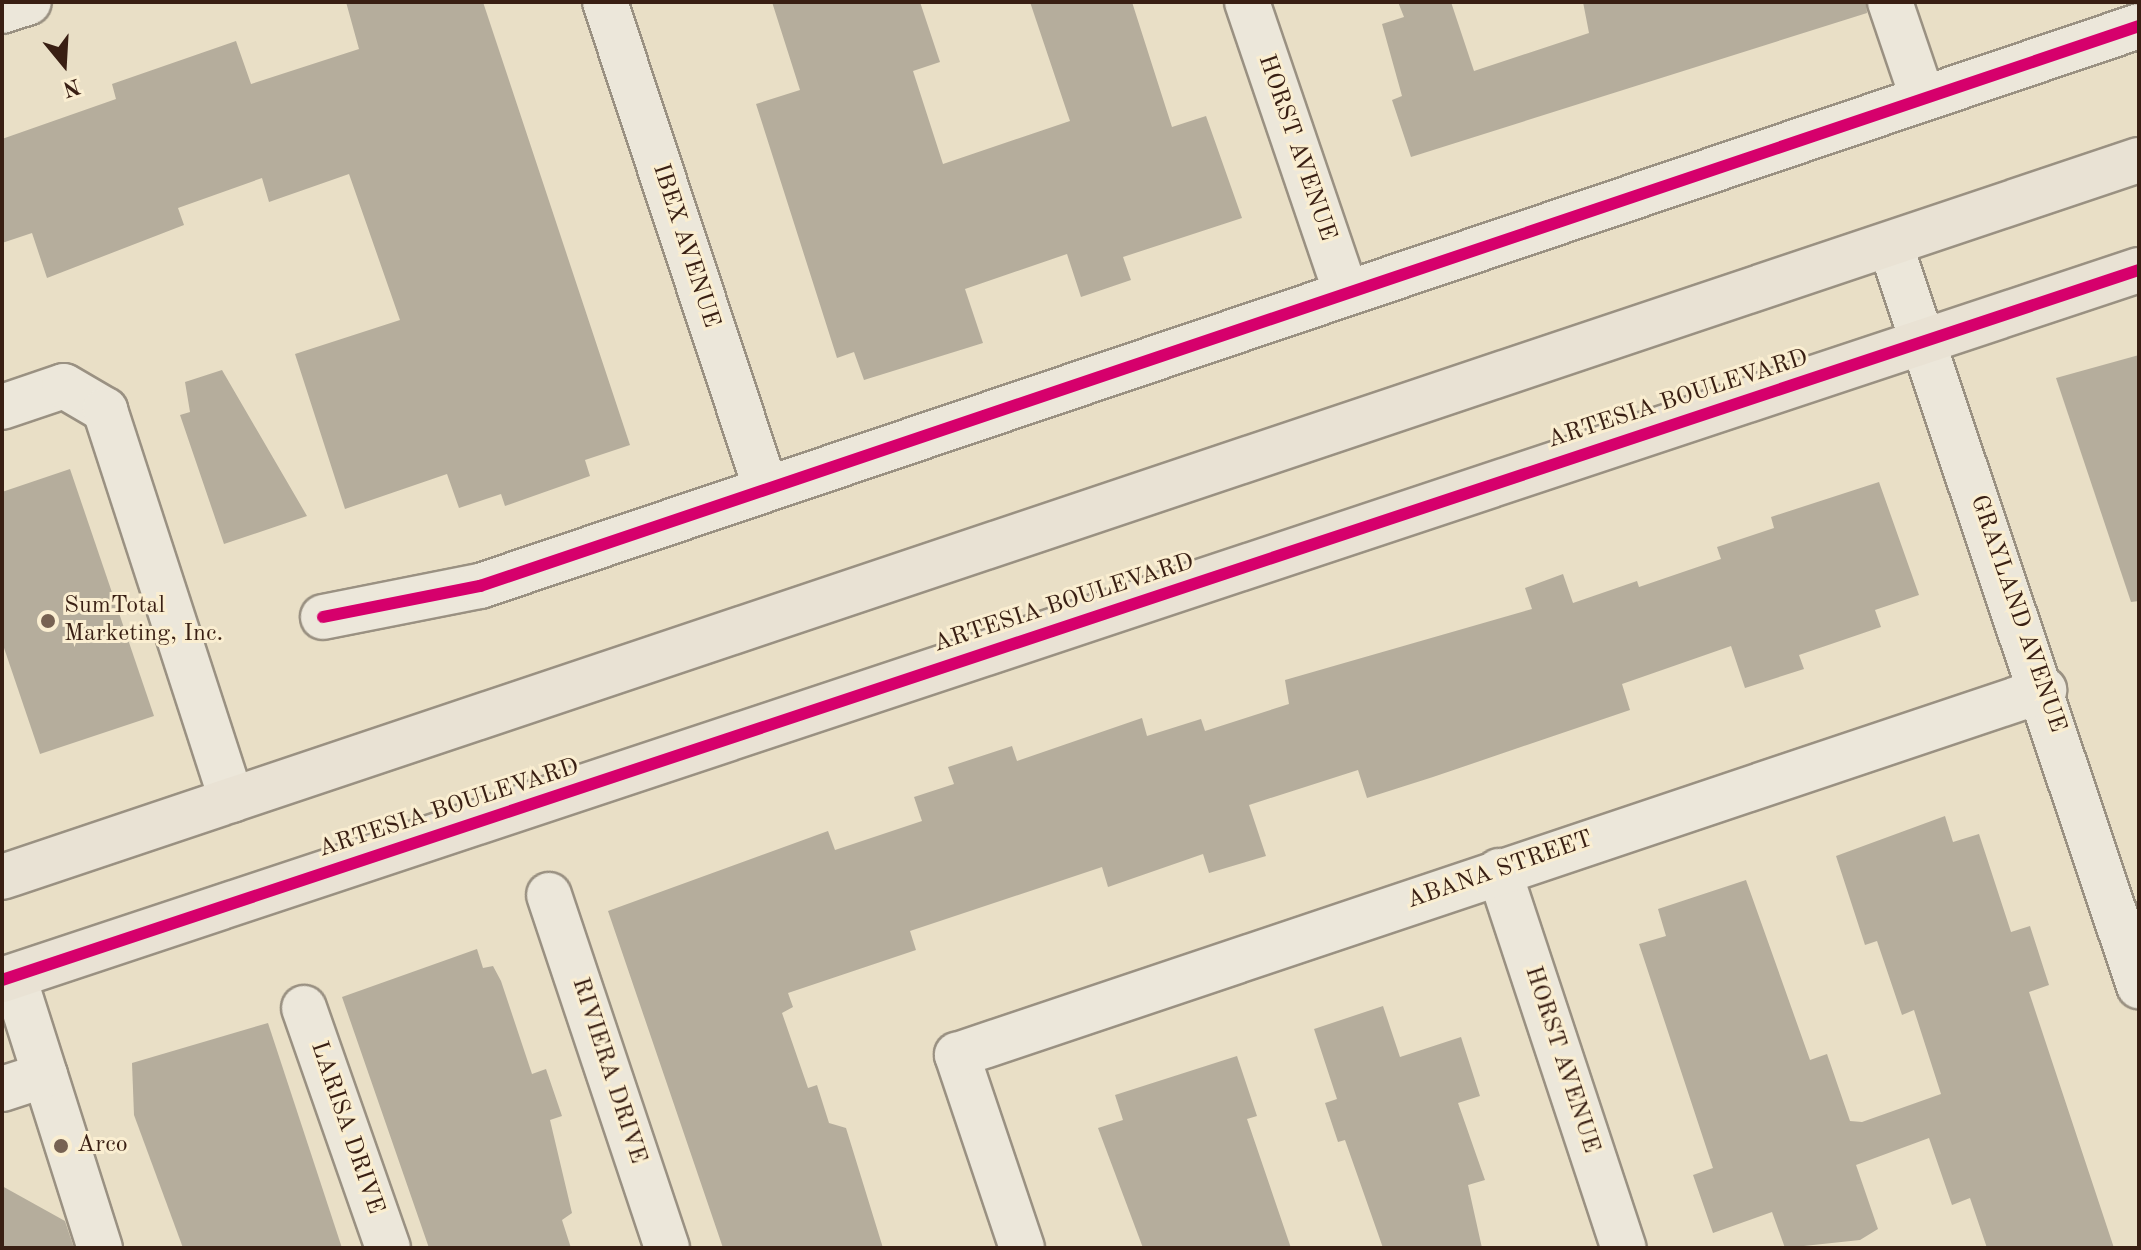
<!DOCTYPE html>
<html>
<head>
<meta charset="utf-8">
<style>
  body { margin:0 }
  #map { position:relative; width:2141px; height:1250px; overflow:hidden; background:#e9dfc6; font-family:"Old Standard TT",serif }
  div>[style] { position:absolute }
  .building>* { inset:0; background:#b5ad9c }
  .roads { filter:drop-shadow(2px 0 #9a9182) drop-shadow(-2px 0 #9a9182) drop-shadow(0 2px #9a9182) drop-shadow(0 -2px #9a9182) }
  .minor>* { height:44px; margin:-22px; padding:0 22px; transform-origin:22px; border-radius:22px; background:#ece7da }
  .major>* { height:44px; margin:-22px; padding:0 22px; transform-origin:22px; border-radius:22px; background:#e9e2d4 }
  .cycleway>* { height:12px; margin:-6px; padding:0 6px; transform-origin:6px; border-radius:6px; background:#d6006c }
  .dots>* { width:22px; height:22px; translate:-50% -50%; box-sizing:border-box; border:4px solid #faeed1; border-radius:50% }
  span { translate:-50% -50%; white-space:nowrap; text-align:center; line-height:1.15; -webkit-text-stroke:6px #faeed1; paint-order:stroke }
  .street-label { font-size:24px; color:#391f13 }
  .poi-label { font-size:24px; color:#391f13 }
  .left { translate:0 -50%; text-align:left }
  .frame { position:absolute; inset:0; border:4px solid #391f13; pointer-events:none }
  .north { position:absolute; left:24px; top:24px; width:80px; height:80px; -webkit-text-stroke:6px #faeed1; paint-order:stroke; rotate:162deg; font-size:22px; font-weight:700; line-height:32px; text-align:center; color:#391f13 }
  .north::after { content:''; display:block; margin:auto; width:28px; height:36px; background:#391f13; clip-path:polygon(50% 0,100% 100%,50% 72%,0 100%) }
</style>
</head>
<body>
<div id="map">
  <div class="building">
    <i style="clip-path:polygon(346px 2px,483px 2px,630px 445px,585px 460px,590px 476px,505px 506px,501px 494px,459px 508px,447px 474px,345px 509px,295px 354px,400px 320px,349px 174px,269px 202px,262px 178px,178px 208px,184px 225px,47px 278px,32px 233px,2px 243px,2px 139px,116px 99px,112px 84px,236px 41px,251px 84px,359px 49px)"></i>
    <i style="clip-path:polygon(772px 2px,920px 2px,940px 62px,913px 71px,943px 164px,1070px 121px,1030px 2px,1132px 2px,1172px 127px,1206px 116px,1242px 218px,1123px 257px,1131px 280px,1081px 297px,1067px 254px,965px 289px,983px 343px,864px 380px,854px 352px,837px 358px,756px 104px,800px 90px)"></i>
    <i style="clip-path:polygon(1398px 2px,1451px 2px,1474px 71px,1589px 33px,1583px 2px,1866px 2px,1867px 13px,1411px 157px,1392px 100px,1402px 96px,1382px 24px,1404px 17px)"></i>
    <i style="clip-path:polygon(2139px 355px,2139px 601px,2131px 602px,2056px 378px)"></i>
    <i style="clip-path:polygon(222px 370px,307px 516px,224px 544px,180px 415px,190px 412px,185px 382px)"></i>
    <i style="clip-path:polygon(70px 469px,154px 716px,40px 754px,2px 642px,2px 492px)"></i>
    <i style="clip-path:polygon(1879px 482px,1919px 595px,1875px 610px,1881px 627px,1799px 655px,1804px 669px,1745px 688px,1731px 646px,1622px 684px,1630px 710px,1433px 777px,1367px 798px,1358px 770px,1249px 805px,1266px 856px,1209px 873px,1203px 854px,1108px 887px,1102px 867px,910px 931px,916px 950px,788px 993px,793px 1007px,782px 1013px,808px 1088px,817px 1085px,829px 1123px,846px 1128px,883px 1248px,723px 1248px,608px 911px,828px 831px,835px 850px,922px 821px,914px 797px,954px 784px,948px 767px,1012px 746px,1017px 761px,1142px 718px,1147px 736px,1201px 719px,1205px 731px,1289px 704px,1285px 680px,1532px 609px,1525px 588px,1563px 574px,1573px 603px,1637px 581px,1639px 587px,1721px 559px,1717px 547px,1774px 528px,1771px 517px)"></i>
    <i style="clip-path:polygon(1945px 816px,1953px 842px,1979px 834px,2011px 932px,2030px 926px,2049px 985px,2029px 992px,2114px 1248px,1987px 1248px,1970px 1198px,1952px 1205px,1929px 1138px,1856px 1165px,1878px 1229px,1860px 1240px,1785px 1248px,1772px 1212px,1713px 1233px,1693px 1175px,1713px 1168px,1639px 944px,1666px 936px,1658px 909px,1746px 880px,1810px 1060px,1827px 1054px,1850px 1121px,1862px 1122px,1941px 1094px,1914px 1010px,1902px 1015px,1877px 941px,1865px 945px,1836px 856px)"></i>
    <i style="clip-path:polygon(477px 949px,483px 968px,493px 966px,501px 981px,532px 1074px,546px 1069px,562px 1116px,550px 1120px,572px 1213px,562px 1220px,571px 1248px,429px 1248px,342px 997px)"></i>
    <i style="clip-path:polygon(1383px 1006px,1400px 1057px,1461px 1037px,1480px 1096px,1458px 1103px,1485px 1180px,1468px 1185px,1482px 1248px,1383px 1248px,1345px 1140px,1338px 1142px,1325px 1103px,1337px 1099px,1314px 1029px)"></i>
    <i style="clip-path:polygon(268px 1023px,342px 1248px,183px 1248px,134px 1115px,132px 1063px)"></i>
    <i style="clip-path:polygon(1237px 1056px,1257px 1116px,1247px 1119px,1291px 1248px,1143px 1248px,1098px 1128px,1123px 1120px,1115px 1095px)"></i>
    <i style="clip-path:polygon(2px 1186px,65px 1221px,74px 1248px,2px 1248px)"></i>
  </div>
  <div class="roads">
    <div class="minor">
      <i style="left:605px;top:2px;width:513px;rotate:71.71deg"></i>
      <i style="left:1247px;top:2px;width:307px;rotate:71.2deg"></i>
      <i style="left:1890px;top:2px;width:102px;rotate:71.2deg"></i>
      <i style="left:2px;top:11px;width:28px;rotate:-18deg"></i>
      <i style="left:1890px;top:244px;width:783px;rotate:71.45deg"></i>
      <i style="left:2px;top:407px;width:65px;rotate:-18.7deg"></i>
      <i style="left:64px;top:386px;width:48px;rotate:30.3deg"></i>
      <i style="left:105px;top:410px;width:410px;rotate:72deg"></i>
      <i style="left:323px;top:617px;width:160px;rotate:-11.2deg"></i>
      <i style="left:480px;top:586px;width:1751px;rotate:-18.65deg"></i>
      <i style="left:1499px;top:871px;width:397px;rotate:71.7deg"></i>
      <i style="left:549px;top:895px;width:372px;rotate:71.5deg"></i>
      <i style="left:304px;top:1008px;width:254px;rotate:70.7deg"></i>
      <i style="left:45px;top:1075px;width:182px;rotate:72.4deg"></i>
      <i style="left:2px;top:1089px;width:45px;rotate:-18deg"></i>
      <i style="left:45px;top:1075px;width:103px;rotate:-107.6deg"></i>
      <i style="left:1022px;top:1248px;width:204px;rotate:-108.6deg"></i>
      <i style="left:957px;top:1055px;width:1147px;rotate:-18.56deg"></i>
    </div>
    <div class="major">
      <i style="left:2px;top:877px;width:2254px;rotate:-18.55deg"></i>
      <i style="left:2px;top:980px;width:2252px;rotate:-18.38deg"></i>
    </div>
  </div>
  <div class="cycleway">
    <i style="left:323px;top:617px;width:160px;rotate:-11.2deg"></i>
    <i style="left:480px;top:586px;width:1751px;rotate:-18.65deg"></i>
    <i style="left:2px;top:980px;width:2252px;rotate:-18.38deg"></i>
  </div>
  <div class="dots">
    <i style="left:48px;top:621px;background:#776252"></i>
    <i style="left:61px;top:1146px;background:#776252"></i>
  </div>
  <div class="street-label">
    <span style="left:1296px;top:148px;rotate:71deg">HORST AVENUE</span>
    <span style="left:685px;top:246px;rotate:72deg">IBEX AVENUE</span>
    <span style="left:1678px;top:400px;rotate:-18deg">ARTESIA BOULEVARD</span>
    <span style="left:1064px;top:604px;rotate:-18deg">ARTESIA BOULEVARD</span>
    <span style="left:2017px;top:614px;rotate:71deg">GRAYLAND AVENUE</span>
    <span style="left:449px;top:809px;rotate:-18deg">ARTESIA BOULEVARD</span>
    <span style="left:1500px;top:871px;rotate:-19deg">ABANA STREET</span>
    <span style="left:1561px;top:1060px;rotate:72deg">HORST AVENUE</span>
    <span style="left:608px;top:1071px;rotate:72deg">RIVIERA DRIVE</span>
    <span style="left:346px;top:1128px;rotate:71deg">LARISA DRIVE</span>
  </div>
  <div class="poi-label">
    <span class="left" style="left:64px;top:621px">SumTotal<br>Marketing, Inc.</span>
    <span class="left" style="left:77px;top:1146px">Arco</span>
  </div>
  <div class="frame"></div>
  <div class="north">N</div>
</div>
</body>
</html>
